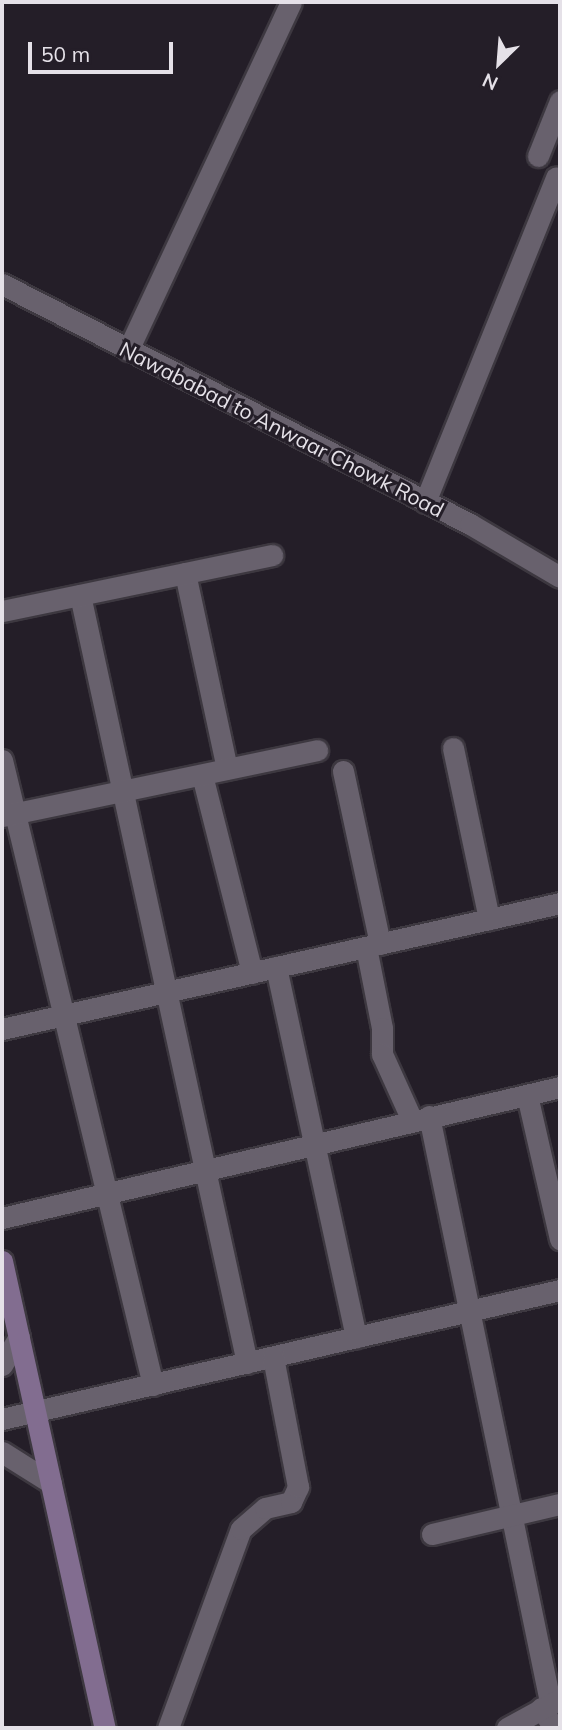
<!DOCTYPE html>
<html>
<head>
<meta charset="utf-8">
<style>
  body { margin:0 }
  #map { position:relative; width:562px; height:1730px; overflow:hidden; background:#241e28; font-family:Mulish,sans-serif }
  div>[style] { position:absolute }
  .roads { filter:drop-shadow(2px 0 #3d3840) drop-shadow(-2px 0 #3d3840) drop-shadow(0 2px #3d3840) drop-shadow(0 -2px #3d3840) }
  .street>* { height:21px; margin:-10.5px; padding:0 10.5px; transform-origin:10.5px; border-radius:10.5px; background:#68616d }
  .secondary>* { height:21px; margin:-10.5px; padding:0 10.5px; transform-origin:10.5px; border-radius:10.5px; background:#826d90 }
  span { translate:-50% -50%; white-space:nowrap; text-align:center; line-height:1.15; -webkit-text-stroke:6px #241e28; paint-order:stroke }
  .street-label { font-size:21px; color:#e5e1e8 }
  .frame { position:absolute; inset:0; border:4px solid #e5e1e8; pointer-events:none }
  .north { position:absolute; left:464px; top:28px; width:70px; height:70px; -webkit-text-stroke:5px #241e28; paint-order:stroke; rotate:205deg; font-size:19px; font-weight:700; line-height:28px; text-align:center; color:#e5e1e8 }
  .north::after { content:''; display:block; margin:auto; width:24px; height:32px; background:#e5e1e8; clip-path:polygon(50% 0,100% 100%,50% 72%,0 100%) }
  .scale { position:absolute; left:28px; top:42px; width:145px; height:32px; box-sizing:border-box; border:4px solid #e5e1e8; border-top:0; padding-left:9px; font-size:21px; line-height:24px; white-space:nowrap; color:#e5e1e8; -webkit-text-stroke:5px #241e28; paint-order:stroke }
</style>
</head>
<body>
<div id="map">
  <div class="roads">
    <div class="street">
      <i style="left:538px;top:156px;width:59px;rotate:-68.2deg"></i>
      <i style="left:2px;top:284px;width:526px;rotate:27.15deg"></i>
      <i style="left:470px;top:524px;width:104px;rotate:30.5deg"></i>
      <i style="left:128px;top:350px;width:384px;rotate:-64.9deg"></i>
      <i style="left:425px;top:502px;width:350px;rotate:-68deg"></i>
      <i style="left:185px;top:573px;width:200px;rotate:77.9deg"></i>
      <i style="left:80px;top:595px;width:786px;rotate:77.73deg"></i>
      <i style="left:2px;top:611px;width:276px;rotate:-11.7deg"></i>
      <i style="left:453px;top:748px;width:175px;rotate:78.1deg"></i>
      <i style="left:2px;top:760px;width:643px;rotate:76.42deg"></i>
      <i style="left:343px;top:771px;width:177px;rotate:77.9deg"></i>
      <i style="left:202px;top:775px;width:204px;rotate:75.8deg"></i>
      <i style="left:2px;top:816px;width:322px;rotate:-11.8deg"></i>
      <i style="left:366px;top:947px;width:83px;rotate:78.8deg"></i>
      <i style="left:382px;top:1028px;width:26px;rotate:90deg"></i>
      <i style="left:382px;top:1054px;width:72px;rotate:65.6deg"></i>
      <i style="left:276px;top:967px;width:379px;rotate:77.8deg"></i>
      <i style="left:2px;top:1029px;width:572px;rotate:-12.72deg"></i>
      <i style="left:527px;top:1095px;width:148px;rotate:77.1deg"></i>
      <i style="left:429px;top:1116px;width:598px;rotate:78.33deg"></i>
      <i style="left:2px;top:1218px;width:573px;rotate:-13.21deg"></i>
      <i style="left:2px;top:1365px;width:33px;rotate:-59deg"></i>
      <i style="left:2px;top:1419px;width:573px;rotate:-13.02deg"></i>
      <i style="left:2px;top:1452px;width:58px;rotate:32.3deg"></i>
      <i style="left:432px;top:1534px;width:131px;rotate:-13.2deg"></i>
      <i style="left:541px;top:1708px;width:24px;rotate:57deg"></i>
      <i style="left:168px;top:1728px;width:212px;rotate:-69.9deg"></i>
      <i style="left:241px;top:1529px;width:32px;rotate:-41deg"></i>
      <i style="left:265px;top:1508px;width:27px;rotate:-13deg"></i>
      <i style="left:291px;top:1502px;width:17px;rotate:-65deg"></i>
      <i style="left:298px;top:1487px;width:132px;rotate:-100.9deg"></i>
      <i style="left:507px;top:1728px;width:60px;rotate:-28.7deg"></i>
    </div>
    <div class="secondary">
      <i style="left:2px;top:1261px;width:478px;rotate:77.6deg"></i>
    </div>
  </div>
  <div class="street-label">
    <span style="left:282px;top:429px;rotate:27deg">Nawababad to Anwaar Chowk Road</span>
  </div>
  <div class="frame"></div>
  <div class="north">N</div>
  <div class="scale">50 m</div>
</div>
</body>
</html>
